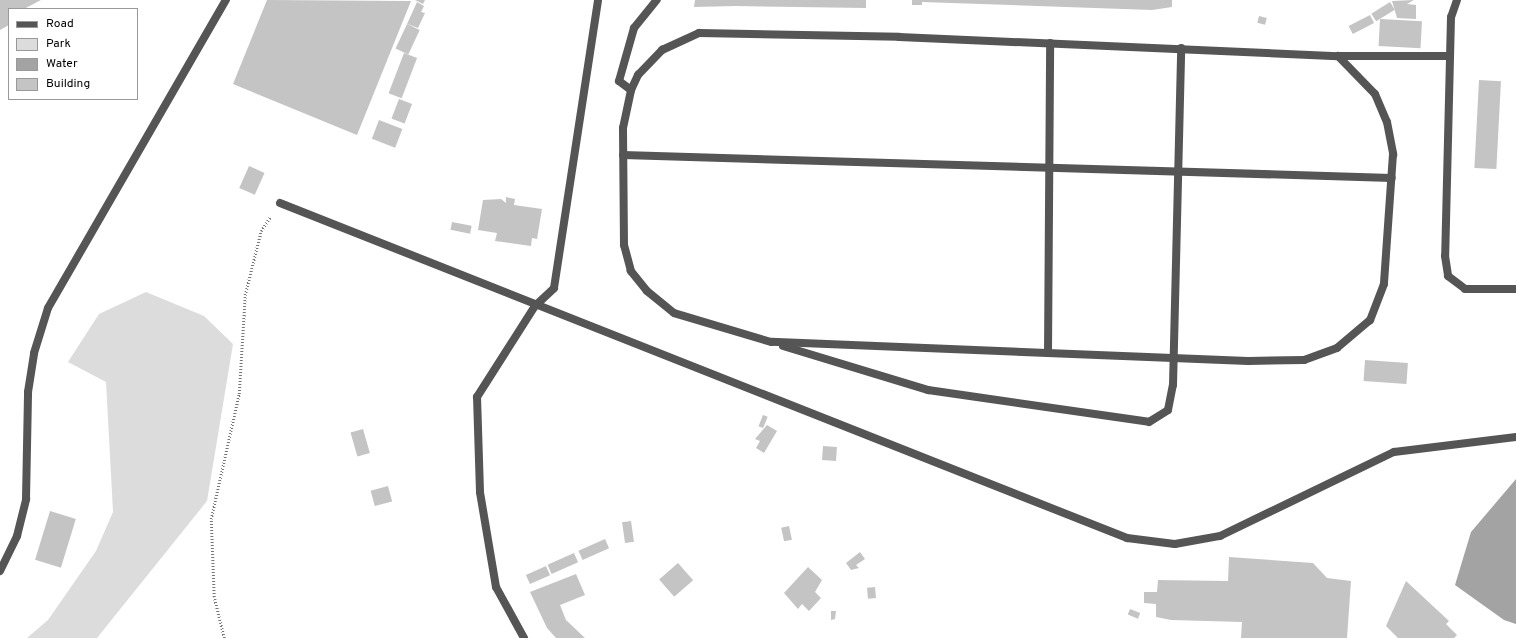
<!DOCTYPE html>
<html>
<head>
<meta charset="utf-8">
<style>
  body { margin:0 }
  #map { position:relative; width:1516px; height:638px; overflow:hidden; background:#fff; font-family:Overpass,sans-serif }
  div>[style] { position:absolute }
  .green>* { inset:0; background:#dcdcdc }
  .water>* { inset:0; background:#a3a3a3 }
  .building>* { inset:0; background:#c4c4c4; transform-origin:0 0 }
  .path>* { height:2.5px; margin-top:-1.25px; transform-origin:0; background:repeating-linear-gradient(90deg,#777 0 1px,transparent 0 3px) }
  .service>* { height:8px; margin:-4px; padding:0 4px; transform-origin:4px; border-radius:4px; background:#555 }
  .minor>* { height:8px; margin:-4px; padding:0 4px; transform-origin:4px; border-radius:4px; background:#555 }
  .tertiary>* { height:8px; margin:-4px; padding:0 4px; transform-origin:4px; border-radius:4px; background:#555 }
  span { translate:-50% -50%; white-space:nowrap; text-align:center; line-height:1.15; -webkit-text-stroke:3.5px #fff; paint-order:stroke }
  .legend { position:absolute; left:8px; top:8px; width:130px; height:92px; box-sizing:border-box; background:#fff; border:1px solid #999; margin:0; padding:5px 7px; list-style:none; font-size:12px; color:#000 }
  .legend li { display:flex; align-items:center; gap:8px; height:20px }
  .legend b { width:20px; border:1px solid #999 }
</style>
</head>
<body>
<div id="map">
  <div class="green">
    <i style="clip-path:polygon(146px 292px,204px 316px,233px 344px,207px 501px,97px 638px,27px 638px,48px 620px,96px 551px,113px 512px,106px 382px,68px 362px,99px 314px)"></i>
  </div>
  <div class="water">
    <i style="clip-path:polygon(1516px 479px,1516px 624px,1504px 620px,1455px 585px,1471px 532px)"></i>
  </div>
  <div class="building">
    <i style="clip-path:polygon(0 0,41px 0,24px 9px,9px 9px,9px 25px,0 30px)"></i>
    <i style="clip-path:polygon(267px 0,411px 1px,357px 135px,233px 84px)"></i>
    <i style="clip-path:polygon(415px 0,425px 0,423px 4px)"></i>
    <i style="clip-path:polygon(695px 0,735px 0,735px 6px,694px 7px)"></i>
    <i style="clip-path:polygon(735px 0,866px 0,866px 8px,735px 6px)"></i>
    <i style="clip-path:polygon(912px 0,1172px 0,1172px 7px,1152px 10px,922px 2px,922px 5px,912px 5px)"></i>
    <i style="clip-path:polygon(1414px 0,1407px 4px,1416px 5px,1416px 19px,1397px 18px,1392px 1px)"></i>
    <i style="clip-path:polygon(417px 2px,424px 6px,421px 12px,425px 13px,418px 28px,407px 24px)"></i>
    <i style="left:1390px;top:2px;width:9px;height:22px;rotate:58deg"></i>
    <i style="left:1370px;top:15px;width:9px;height:24px;rotate:63deg"></i>
    <i style="left:1259px;top:16px;width:8px;height:7px;rotate:14deg"></i>
    <i style="left:1380px;top:19px;width:42px;height:27px;rotate:3deg"></i>
    <i style="left:407px;top:24px;width:14px;height:27px;rotate:25deg"></i>
    <i style="left:404px;top:53px;width:14px;height:43px;rotate:21deg"></i>
    <i style="left:1479px;top:80px;width:22px;height:88px;rotate:3deg"></i>
    <i style="left:399px;top:99px;width:14px;height:21px;rotate:21deg"></i>
    <i style="left:379px;top:120px;width:25px;height:20px;rotate:21deg"></i>
    <i style="left:249px;top:166px;width:17px;height:24px;rotate:24deg"></i>
    <i style="clip-path:polygon(506px 197px,515px 199px,514px 205px,542px 209px,537px 239px,532px 238px,531px 246px,495px 241px,497px 233px,478px 230px,483px 200px,501px 199px,506px 203px)"></i>
    <i style="left:452px;top:222px;width:20px;height:8px;rotate:11deg"></i>
    <i style="left:1365px;top:360px;width:43px;height:21px;rotate:4deg"></i>
    <i style="left:763px;top:415px;width:5px;height:12px;rotate:22deg"></i>
    <i style="clip-path:polygon(767px 425px,777px 431px,764px 453px,756px 448px,760px 441px,755px 439px)"></i>
    <i style="left:363px;top:429px;width:25px;height:13px;rotate:74deg"></i>
    <i style="left:823px;top:446px;width:14px;height:14px;rotate:4deg"></i>
    <i style="left:388px;top:486px;width:16px;height:18px;rotate:75deg"></i>
    <i style="left:50px;top:511px;width:27px;height:51px;rotate:17deg"></i>
    <i style="left:631px;top:521px;width:21px;height:9px;rotate:82deg"></i>
    <i style="left:789px;top:526px;width:14px;height:8px;rotate:78deg"></i>
    <i style="left:605px;top:539px;width:10px;height:29px;rotate:66deg"></i>
    <i style="clip-path:polygon(860px 552px,865px 559px,856px 565px,859px 568px,851px 570px,846px 563px)"></i>
    <i style="left:574px;top:553px;width:10px;height:29px;rotate:66deg"></i>
    <i style="clip-path:polygon(1229px 557px,1313px 563px,1327px 578px,1351px 581px,1347px 638px,1241px 638px,1242px 622px,1171px 620px,1156px 617px,1156px 604px,1144px 603px,1144px 592px,1157px 592px,1158px 580px,1228px 581px)"></i>
    <i style="left:678px;top:563px;width:23px;height:25px;rotate:49deg"></i>
    <i style="left:546px;top:566px;width:10px;height:22px;rotate:66deg"></i>
    <i style="clip-path:polygon(808px 567px,822px 580px,815px 592px,821px 598px,809px 611px,802px 604px,798px 609px,784px 593px)"></i>
    <i style="clip-path:polygon(576px 574px,585px 595px,560px 605px,566px 620px,585px 638px,556px 638px,547px 628px,530px 592px)"></i>
    <i style="clip-path:polygon(1406px 581px,1449px 621px,1446px 624px,1457px 635px,1454px 638px,1398px 638px,1386px 626px)"></i>
    <i style="left:875px;top:587px;width:11px;height:8px;rotate:85deg"></i>
    <i style="left:1130px;top:609px;width:11px;height:6px;rotate:22deg"></i>
    <i style="clip-path:polygon(831px 611px,836px 611px,835px 619px,831px 620px)"></i>
  </div>
  <div class="path">
    <i style="left:224px;top:638px;width:42px;rotate:-103.7deg"></i>
    <i style="left:214px;top:597px;width:78px;rotate:-92.2deg"></i>
    <i style="left:211px;top:519px;width:128px;rotate:-77.4deg"></i>
    <i style="left:239px;top:394px;width:99px;rotate:-86.5deg"></i>
    <i style="left:245px;top:295px;width:66px;rotate:-76deg"></i>
    <i style="left:261px;top:231px;width:17px;rotate:-57deg"></i>
  </div>
  <div class="service">
    <i style="left:1457px;top:0;width:18px;rotate:109deg"></i>
    <i style="left:1451px;top:17px;width:239px;rotate:91.4deg"></i>
    <i style="left:1445px;top:256px;width:20px;rotate:81deg"></i>
    <i style="left:1448px;top:276px;width:21px;rotate:37deg"></i>
    <i style="left:1465px;top:289px;width:51px"></i>
    <i style="left:699px;top:33px;width:200px;rotate:1.1deg"></i>
    <i style="left:899px;top:37px;width:439px;rotate:2.5deg"></i>
    <i style="left:1338px;top:56px;width:53px;rotate:45.8deg"></i>
    <i style="left:1375px;top:94px;width:30px;rotate:67deg"></i>
    <i style="left:1387px;top:122px;width:33px;rotate:79deg"></i>
    <i style="left:1393px;top:154px;width:130px;rotate:94deg"></i>
    <i style="left:1384px;top:284px;width:39px;rotate:111deg"></i>
    <i style="left:1370px;top:320px;width:43px;rotate:139.7deg"></i>
    <i style="left:1337px;top:348px;width:35px;rotate:160deg"></i>
    <i style="left:1304px;top:360px;width:56px;rotate:179deg"></i>
    <i style="left:1248px;top:361px;width:477px;rotate:-177.7deg"></i>
    <i style="left:771px;top:342px;width:101px;rotate:-163.4deg"></i>
    <i style="left:674px;top:313px;width:35px;rotate:-141deg"></i>
    <i style="left:647px;top:291px;width:26px;rotate:-129deg"></i>
    <i style="left:631px;top:271px;width:27px;rotate:-105deg"></i>
    <i style="left:624px;top:245px;width:117px;rotate:-90.5deg"></i>
    <i style="left:623px;top:128px;width:39px;rotate:-78deg"></i>
    <i style="left:631px;top:90px;width:17px;rotate:-65deg"></i>
    <i style="left:638px;top:75px;width:35px;rotate:-46deg"></i>
    <i style="left:662px;top:50px;width:41px;rotate:-24.7deg"></i>
    <i style="left:1338px;top:56px;width:112px"></i>
    <i style="left:631px;top:90px;width:15px;rotate:-143deg"></i>
    <i style="left:619px;top:81px;width:55px;rotate:-74.2deg"></i>
    <i style="left:634px;top:28px;width:36px;rotate:-51deg"></i>
    <i style="left:623px;top:155px;width:769px;rotate:1.71deg"></i>
    <i style="left:783px;top:346px;width:152px;rotate:16.9deg"></i>
    <i style="left:928px;top:390px;width:223px;rotate:8.2deg"></i>
    <i style="left:1149px;top:422px;width:22px;rotate:-32deg"></i>
    <i style="left:1168px;top:410px;width:25px;rotate:-79deg"></i>
    <i style="left:1173px;top:385px;width:337px;rotate:-88.6deg"></i>
    <i style="left:1048px;top:353px;width:310px;rotate:-89.6deg"></i>
  </div>
  <div class="minor">
    <i style="left:280px;top:203px;width:911px;rotate:21.58deg"></i>
    <i style="left:1127px;top:538px;width:48px;rotate:7.1deg"></i>
    <i style="left:1175px;top:544px;width:46px;rotate:-10.1deg"></i>
    <i style="left:1220px;top:536px;width:193px;rotate:-25.8deg"></i>
    <i style="left:1394px;top:452px;width:123px;rotate:-7deg"></i>
    <i style="left:524px;top:638px;width:58px;rotate:-118.8deg"></i>
    <i style="left:496px;top:587px;width:96px;rotate:-99.6deg"></i>
    <i style="left:480px;top:492px;width:95px;rotate:-91.8deg"></i>
    <i style="left:477px;top:397px;width:108px;rotate:-57.5deg"></i>
    <i style="left:535px;top:306px;width:26px;rotate:-43deg"></i>
    <i style="left:554px;top:288px;width:291px;rotate:-81.3deg"></i>
  </div>
  <div class="tertiary">
    <i style="left:0;top:571px;width:39px;rotate:-64deg"></i>
    <i style="left:17px;top:536px;width:38px;rotate:-76deg"></i>
    <i style="left:26px;top:499px;width:107px;rotate:-88.9deg"></i>
    <i style="left:28px;top:392px;width:39px;rotate:-81deg"></i>
    <i style="left:34px;top:353px;width:47px;rotate:-72.7deg"></i>
    <i style="left:48px;top:308px;width:356px;rotate:-60deg"></i>
  </div>
  <ul class="legend">
  <li><b style="height:5px;background:#555"></b>Road</li>
  <li><b style="height:11px;background:#dcdcdc"></b>Park</li>
  <li><b style="height:11px;background:#a3a3a3"></b>Water</li>
  <li><b style="height:11px;background:#c4c4c4"></b>Building</li>
  </ul>
</div>
</body>
</html>
